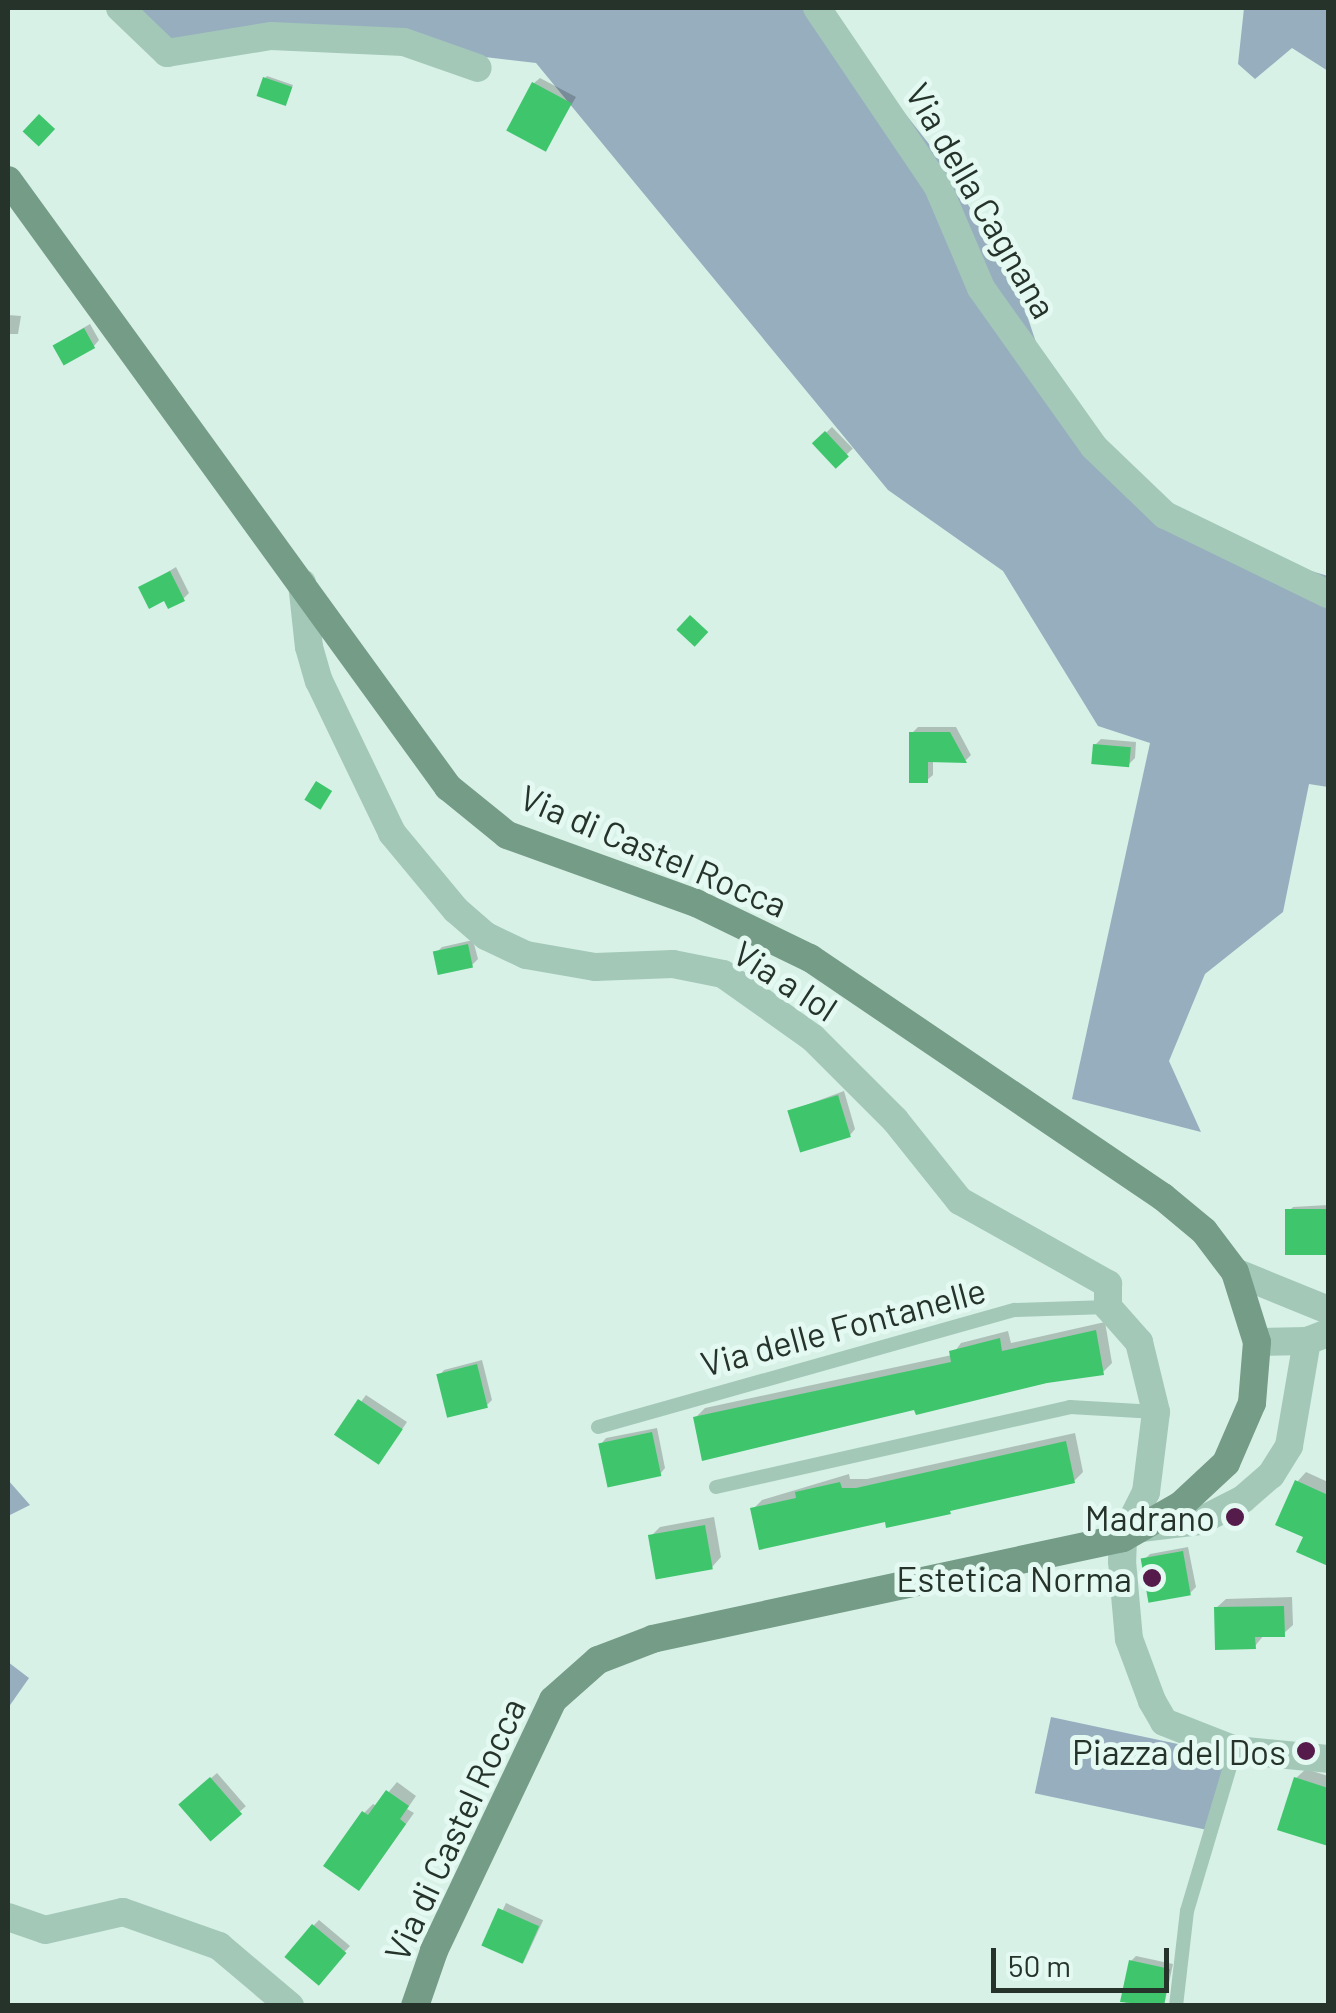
<!DOCTYPE html>
<html>
<head>
<meta charset="utf-8">
<style>
  body { margin:0 }
  #map { position:relative; width:1336px; height:2013px; overflow:hidden; background:#d7f1e7; font-family:Barlow,sans-serif }
  div>[style] { position:absolute }
  .green>* { inset:0; background:#97aebf; transform-origin:0 0 }
  .shadow>* { inset:0; background:#0003; transform-origin:0 0 }
  .building>* { inset:0; background:#3fc66d; transform-origin:0 0 }
  .service>* { height:14px; margin:-7px; padding:0 7px; transform-origin:7px; border-radius:7px; background:#a3c8b8 }
  .minor>* { height:28px; margin:-14px; padding:0 14px; transform-origin:14px; border-radius:14px; background:#a3c8b8 }
  .tertiary>* { height:28px; margin:-14px; padding:0 14px; transform-origin:14px; border-radius:14px; background:#a3c8b8 }
  .secondary>* { height:28px; margin:-14px; padding:0 14px; transform-origin:14px; border-radius:14px; background:#759c87 }
  .dots>* { width:28px; height:28px; translate:-50% -50%; box-sizing:border-box; border:5px solid #e3f9f1; border-radius:50% }
  span { translate:-50% -50%; white-space:nowrap; text-align:center; line-height:1.15; -webkit-text-stroke:10px #e3f9f1; paint-order:stroke }
  .street-label { font-size:35px; color:#25332b }
  .poi-label { font-size:35px; color:#25332b }
  .right { translate:-100% -50%; text-align:right }
  .frame { position:absolute; inset:0; border:10px solid #25332b; pointer-events:none }
  .scale { position:absolute; left:991px; top:1948px; width:178px; height:45px; box-sizing:border-box; border:5px solid #25332b; border-top:0; padding-left:12px; font-size:30px; line-height:35px; white-space:nowrap; color:#25332b; -webkit-text-stroke:8px #e3f9f1; paint-order:stroke }
</style>
</head>
<body>
<div id="map">
  <div class="green">
    <i style="clip-path:polygon(112px 8px,822px 8px,929px 144px,1014px 276px,1062px 421px,1174px 530px,1328px 576px,1328px 787px,1309px 784px,1283px 912px,1205px 974px,1169px 1061px,1201px 1132px,1072px 1099px,1150px 743px,1098px 726px,1003px 571px,888px 490px,536px 63px,306px 36px,160px 51px)"></i>
    <i style="clip-path:polygon(1244px 8px,1328px 8px,1328px 71px,1292px 48px,1255px 79px,1238px 64px)"></i>
    <i style="clip-path:polygon(8px 1480px,30px 1505px,8px 1516px)"></i>
    <i style="clip-path:polygon(8px 1662px,29px 1678px,8px 1708px)"></i>
    <i style="left:1051px;top:1717px;width:180px;height:78px;rotate:12deg"></i>
  </div>
  <div class="shadow">
    <i style="clip-path:polygon(267px 76px,293px 85px,287px 101px,265px 78px)"></i>
    <i style="clip-path:polygon(540px 78px,576px 97px,546px 148px,534px 83px)"></i>
    <i style="clip-path:polygon(8px 315px,21px 316px,18px 334px,8px 334px)"></i>
    <i style="clip-path:polygon(90px 324px,99px 340px,94px 346px,61px 341px)"></i>
    <i style="left:832px;top:427px;width:30px;height:23px;rotate:46deg"></i>
    <i style="clip-path:polygon(176px 567px,189px 593px,183px 599px,141px 588px)"></i>
    <i style="clip-path:polygon(918px 727px,956px 727px,971px 755px,966px 760px,933px 760px,933px 775px,927px 780px,912px 733px)"></i>
    <i style="clip-path:polygon(1101px 739px,1136px 742px,1135px 758px,1129px 764px,1095px 745px)"></i>
    <i style="clip-path:polygon(473px 940px,478px 959px,472px 965px,436px 953px,442px 947px)"></i>
    <i style="clip-path:polygon(844px 1091px,855px 1129px,850px 1135px,790px 1111px)"></i>
    <i style="clip-path:polygon(1328px 1205px,1328px 1252px,1290px 1255px,1287px 1213px,1293px 1207px)"></i>
    <i style="clip-path:polygon(1105px 1322px,1112px 1363px,1103px 1372px,916px 1407px,696px 1417px,705px 1408px,952px 1355px,961px 1343px,1008px 1331px,1011px 1343px)"></i>
    <i style="clip-path:polygon(482px 1360px,492px 1400px,486px 1406px,439px 1376px,444px 1370px)"></i>
    <i style="clip-path:polygon(366px 1395px,407px 1422px,384px 1456px,337px 1434px)"></i>
    <i style="clip-path:polygon(657px 1428px,665px 1468px,660px 1474px,601px 1444px,606px 1438px)"></i>
    <i style="clip-path:polygon(1075px 1433px,1083px 1472px,1074px 1481px,954px 1507px,949px 1512px,887px 1519px,753px 1509px,762px 1500px,849px 1474px,850px 1479px,867px 1479px)"></i>
    <i style="clip-path:polygon(1306px 1472px,1328px 1482px,1328px 1564px,1300px 1551px,1306px 1536px,1297px 1482px)"></i>
    <i style="clip-path:polygon(714px 1517px,721px 1557px,712px 1567px,651px 1536px,660px 1527px)"></i>
    <i style="clip-path:polygon(1188px 1547px,1196px 1587px,1190px 1593px,1144px 1560px,1150px 1554px)"></i>
    <i style="clip-path:polygon(1292px 1597px,1293px 1625px,1283px 1634px,1264px 1635px,1255px 1646px,1216px 1608px,1226px 1599px)"></i>
    <i style="clip-path:polygon(1306px 1769px,1328px 1776px,1328px 1843px,1280px 1828px,1296px 1778px)"></i>
    <i style="left:217px;top:1773px;width:44px;height:47px;rotate:49deg"></i>
    <i style="clip-path:polygon(397px 1782px,416px 1796px,407px 1809px,414px 1813px,368px 1878px,364px 1813px,373px 1804px,377px 1806px)"></i>
    <i style="left:506px;top:1903px;width:41px;height:47px;rotate:25deg"></i>
    <i style="clip-path:polygon(319px 1920px,350px 1946px,317px 1981px,314px 1925px)"></i>
    <i style="clip-path:polygon(1136px 1956px,1173px 1964px,1164px 2006px,1125px 2006px,1131px 1961px)"></i>
  </div>
  <div class="building">
    <i style="left:263px;top:77px;width:31px;height:20px;rotate:19deg"></i>
    <i style="left:532px;top:82px;width:45px;height:55px;rotate:28deg"></i>
    <i style="left:39px;top:114px;width:22px;height:24px;rotate:43deg"></i>
    <i style="left:84px;top:328px;width:23px;height:36px;rotate:61deg"></i>
    <i style="left:825px;top:431px;width:35px;height:18px;rotate:47deg"></i>
    <i style="clip-path:polygon(170px 571px,185px 601px,168px 609px,164px 601px,149px 609px,138px 587px)"></i>
    <i style="left:690px;top:615px;width:25px;height:20px;rotate:43deg"></i>
    <i style="clip-path:polygon(909px 732px,950px 732px,967px 763px,928px 762px,928px 783px,909px 783px)"></i>
    <i style="left:1093px;top:744px;width:38px;height:20px;rotate:5deg"></i>
    <i style="left:316px;top:781px;width:19px;height:22px;rotate:32deg"></i>
    <i style="left:468px;top:944px;width:24px;height:36px;rotate:78deg"></i>
    <i style="left:838px;top:1095px;width:44px;height:53px;rotate:73deg"></i>
    <i style="left:1328px;top:1209px;width:46px;height:43px;rotate:90deg"></i>
    <i style="clip-path:polygon(1096px 1330px,1104px 1375px,1047px 1383px,916px 1415px,914px 1410px,702px 1461px,693px 1417px,951px 1362px,949px 1351px,1000px 1338px,1002px 1351px)"></i>
    <i style="left:477px;top:1364px;width:45px;height:42px;rotate:76deg"></i>
    <i style="left:358px;top:1399px;width:54px;height:43px;rotate:34deg"></i>
    <i style="left:652px;top:1432px;width:45px;height:55px;rotate:78deg"></i>
    <i style="clip-path:polygon(1066px 1441px,1075px 1483px,950px 1511px,951px 1514px,886px 1528px,885px 1522px,759px 1550px,750px 1508px,796px 1498px,795px 1492px,840px 1482px,842px 1488px,856px 1488px)"></i>
    <i style="clip-path:polygon(1295px 1480px,1328px 1495px,1328px 1566px,1296px 1552px,1303px 1537px,1275px 1525px)"></i>
    <i style="left:705px;top:1525px;width:45px;height:58px;rotate:80deg"></i>
    <i style="left:1183px;top:1551px;width:45px;height:43px;rotate:80deg"></i>
    <i style="clip-path:polygon(1284px 1606px,1285px 1637px,1255px 1637px,1256px 1649px,1215px 1650px,1214px 1607px)"></i>
    <i style="left:210px;top:1777px;width:49px;height:42px;rotate:49deg"></i>
    <i style="clip-path:polygon(1294px 1777px,1328px 1788px,1328px 1846px,1277px 1830px)"></i>
    <i style="clip-path:polygon(386px 1790px,409px 1806px,400px 1819px,406px 1824px,359px 1891px,323px 1866px,362px 1811px,368px 1815px)"></i>
    <i style="left:498px;top:1908px;width:45px;height:41px;rotate:24deg"></i>
    <i style="left:312px;top:1924px;width:45px;height:43px;rotate:40deg"></i>
    <i style="clip-path:polygon(1129px 1960px,1170px 1969px,1164px 2006px,1120px 2002px)"></i>
  </div>
  <div class="service">
    <i style="left:598px;top:1427px;width:433px;rotate:-15.7deg"></i>
    <i style="left:1015px;top:1310px;width:93px;rotate:-1.8deg"></i>
    <i style="left:716px;top:1487px;width:363px;rotate:-12.7deg"></i>
    <i style="left:1070px;top:1407px;width:86px;rotate:3.3deg"></i>
    <i style="left:1176px;top:2006px;width:96px;rotate:-83.4deg"></i>
    <i style="left:1187px;top:1911px;width:168px;rotate:-73.4deg"></i>
  </div>
  <div class="minor">
    <i style="left:120px;top:8px;width:65px;rotate:43.8deg"></i>
    <i style="left:167px;top:53px;width:105px;rotate:-9.3deg"></i>
    <i style="left:271px;top:36px;width:133px;rotate:2.6deg"></i>
    <i style="left:404px;top:42px;width:78px;rotate:19.4deg"></i>
    <i style="left:817px;top:8px;width:216px;rotate:55.9deg"></i>
    <i style="left:938px;top:187px;width:110px;rotate:66.9deg"></i>
    <i style="left:981px;top:288px;width:195px;rotate:54.6deg"></i>
    <i style="left:1094px;top:447px;width:98px;rotate:43.8deg"></i>
    <i style="left:1165px;top:515px;width:181px;rotate:25.9deg"></i>
    <i style="left:302px;top:583px;width:64px;rotate:83.8deg"></i>
    <i style="left:309px;top:647px;width:35px;rotate:74deg"></i>
    <i style="left:319px;top:681px;width:169px;rotate:64.3deg"></i>
    <i style="left:392px;top:833px;width:100px;rotate:50.3deg"></i>
    <i style="left:456px;top:910px;width:40px;rotate:41deg"></i>
    <i style="left:486px;top:936px;width:44px;rotate:25.4deg"></i>
    <i style="left:526px;top:955px;width:70px;rotate:9.9deg"></i>
    <i style="left:595px;top:967px;width:78px;rotate:-2.2deg"></i>
    <i style="left:673px;top:964px;width:51px;rotate:11.3deg"></i>
    <i style="left:723px;top:974px;width:110px;rotate:35.4deg"></i>
    <i style="left:813px;top:1038px;width:116px;rotate:45deg"></i>
    <i style="left:895px;top:1120px;width:104px;rotate:51.3deg"></i>
    <i style="left:960px;top:1201px;width:170px;rotate:29.3deg"></i>
    <i style="left:1108px;top:1284px;width:23px;rotate:90deg"></i>
    <i style="left:1108px;top:1307px;width:47px;rotate:48.5deg"></i>
    <i style="left:1139px;top:1342px;width:72px;rotate:76.3deg"></i>
    <i style="left:1156px;top:1412px;width:81px;rotate:97.1deg"></i>
    <i style="left:1146px;top:1492px;width:51px;rotate:116.6deg"></i>
    <i style="left:1123px;top:1538px;width:23px;rotate:92deg"></i>
    <i style="left:1122px;top:1561px;width:78px;rotate:84.9deg"></i>
    <i style="left:1129px;top:1639px;width:66px;rotate:69.6deg"></i>
    <i style="left:1152px;top:1701px;width:24px;rotate:60deg"></i>
    <i style="left:1164px;top:1722px;width:76px;rotate:21.5deg"></i>
    <i style="left:1235px;top:1750px;width:93px;rotate:5.5deg"></i>
    <i style="left:1141px;top:1528px;width:59px;rotate:-6.8deg"></i>
    <i style="left:1200px;top:1521px;width:48px;rotate:-27.1deg"></i>
    <i style="left:1243px;top:1499px;width:37px;rotate:-41deg"></i>
    <i style="left:1271px;top:1475px;width:34px;rotate:-58deg"></i>
    <i style="left:1289px;top:1446px;width:107px;rotate:-80.3deg"></i>
    <i style="left:8px;top:1917px;width:39px;rotate:19deg"></i>
    <i style="left:45px;top:1930px;width:80px;rotate:-13deg"></i>
    <i style="left:123px;top:1912px;width:102px;rotate:19.5deg"></i>
    <i style="left:219px;top:1946px;width:93px;rotate:40.2deg"></i>
  </div>
  <div class="tertiary">
    <i style="left:1235px;top:1272px;width:100px;rotate:22.2deg"></i>
    <i style="left:1257px;top:1342px;width:50px;rotate:-1.1deg"></i>
    <i style="left:1307px;top:1341px;width:22px;rotate:-21deg"></i>
  </div>
  <div class="secondary">
    <i style="left:8px;top:180px;width:750px;rotate:54.06deg"></i>
    <i style="left:448px;top:787px;width:76px;rotate:39.1deg"></i>
    <i style="left:507px;top:835px;width:201px;rotate:19.8deg"></i>
    <i style="left:696px;top:903px;width:127px;rotate:25.8deg"></i>
    <i style="left:810px;top:958px;width:426px;rotate:34.1deg"></i>
    <i style="left:1163px;top:1197px;width:53px;rotate:39.7deg"></i>
    <i style="left:1204px;top:1231px;width:51px;rotate:52.9deg"></i>
    <i style="left:1235px;top:1272px;width:73px;rotate:72.6deg"></i>
    <i style="left:1257px;top:1342px;width:61px;rotate:94.7deg"></i>
    <i style="left:1252px;top:1403px;width:65px;rotate:113.4deg"></i>
    <i style="left:1226px;top:1463px;width:62px;rotate:137deg"></i>
    <i style="left:1181px;top:1505px;width:67px;rotate:150.4deg"></i>
    <i style="left:1123px;top:1538px;width:481px;rotate:167.9deg"></i>
    <i style="left:653px;top:1639px;width:59px;rotate:159.1deg"></i>
    <i style="left:598px;top:1660px;width:60px;rotate:138.4deg"></i>
    <i style="left:553px;top:1700px;width:278px;rotate:115.4deg"></i>
    <i style="left:434px;top:1951px;width:58px;rotate:109.1deg"></i>
  </div>
  <div class="dots">
    <i style="left:1235px;top:1517px;background:#541b4b"></i>
    <i style="left:1152px;top:1578px;background:#541b4b"></i>
    <i style="left:1306px;top:1751px;background:#541b4b"></i>
  </div>
  <div class="street-label">
    <span style="left:982px;top:200px;rotate:60deg">Via della Cagnana</span>
    <span style="left:654px;top:850px;rotate:23deg">Via di Castel Rocca</span>
    <span style="left:786px;top:980px;rotate:33deg">Via a Iol</span>
    <span style="left:843px;top:1326px;rotate:-15deg">Via delle Fontanelle</span>
    <span style="left:454px;top:1829px;rotate:-65deg">Via di Castel Rocca</span>
  </div>
  <div class="poi-label">
    <span class="right" style="left:1215px;top:1517px">Madrano</span>
    <span class="right" style="left:1132px;top:1578px">Estetica Norma</span>
    <span class="right" style="left:1286px;top:1751px">Piazza del Dos</span>
  </div>
  <div class="frame"></div>
  <div class="scale">50 m</div>
</div>
</body>
</html>
